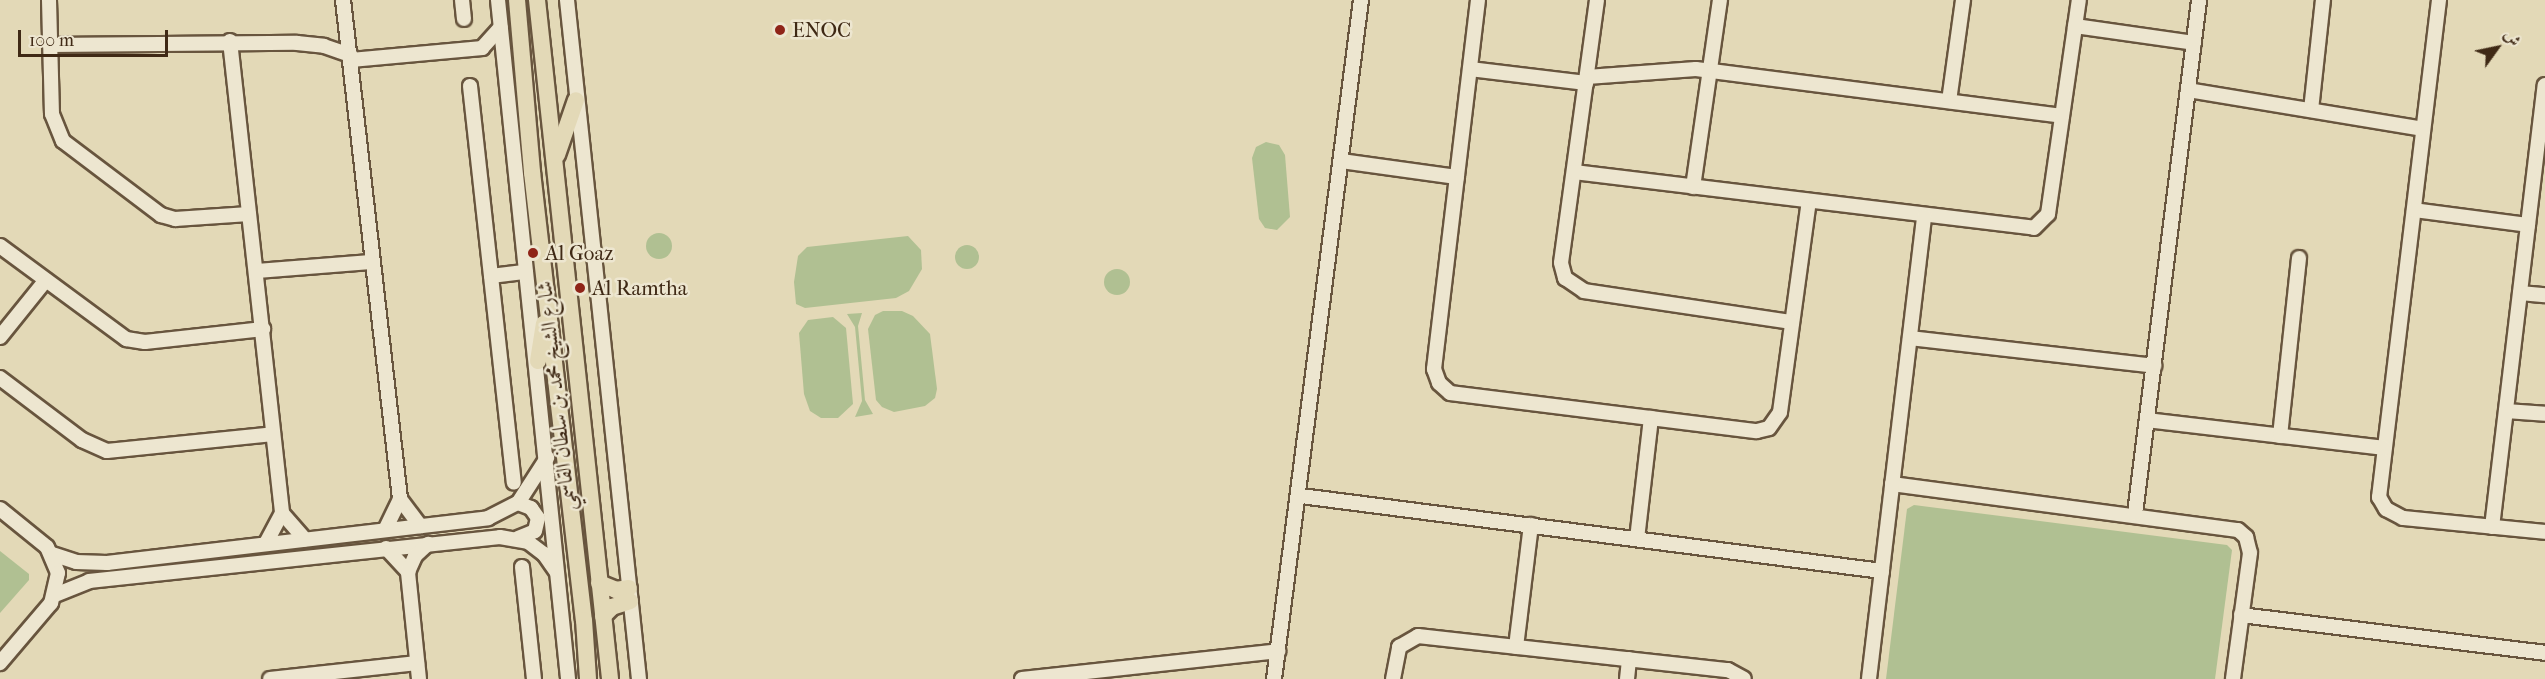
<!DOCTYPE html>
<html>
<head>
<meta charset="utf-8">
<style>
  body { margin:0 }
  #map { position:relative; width:2545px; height:679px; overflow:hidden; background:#e3d9b7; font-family:"IM FELL French Canon",Amiri,serif }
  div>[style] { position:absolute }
  .green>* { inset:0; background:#b0c092 }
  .round { border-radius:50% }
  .roads { filter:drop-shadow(2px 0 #68553e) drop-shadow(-2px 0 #68553e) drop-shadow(0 2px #68553e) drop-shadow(0 -2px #68553e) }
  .minor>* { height:14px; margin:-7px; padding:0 7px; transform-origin:7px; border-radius:7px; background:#ede6d0 }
  .major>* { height:16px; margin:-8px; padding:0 8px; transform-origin:8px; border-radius:8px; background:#e3d9b7 }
  .dots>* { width:16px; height:16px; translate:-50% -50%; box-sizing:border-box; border:3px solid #ede6d0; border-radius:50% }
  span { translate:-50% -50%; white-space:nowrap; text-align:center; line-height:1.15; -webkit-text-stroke:5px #ede6d0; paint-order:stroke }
  .poi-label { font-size:21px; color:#3f2915 }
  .left { translate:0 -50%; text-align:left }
  .street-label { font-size:21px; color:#3f2915 }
  .north { position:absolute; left:2467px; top:18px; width:60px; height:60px; -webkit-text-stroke:4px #ede6d0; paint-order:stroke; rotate:57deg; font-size:16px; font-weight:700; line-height:24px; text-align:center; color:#3f2915 }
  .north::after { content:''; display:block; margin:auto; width:21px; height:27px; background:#3f2915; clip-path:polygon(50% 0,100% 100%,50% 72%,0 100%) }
  .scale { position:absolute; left:18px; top:30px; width:150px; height:27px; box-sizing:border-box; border:3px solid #3f2915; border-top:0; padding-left:8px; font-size:18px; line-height:21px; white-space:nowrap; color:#3f2915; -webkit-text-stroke:4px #ede6d0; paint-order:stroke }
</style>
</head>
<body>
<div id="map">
  <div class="green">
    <i style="clip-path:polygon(1266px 142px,1279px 145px,1285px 155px,1290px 217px,1277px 230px,1265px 228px,1259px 219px,1252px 158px,1256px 147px)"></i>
    <i class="round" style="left:646px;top:233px;width:26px;height:26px"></i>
    <i style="clip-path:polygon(908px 236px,921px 250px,922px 269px,909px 291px,896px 298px,805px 308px,796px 304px,794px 282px,798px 256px,807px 247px)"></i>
    <i class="round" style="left:955px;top:245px;width:24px;height:24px"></i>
    <i class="round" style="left:1104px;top:269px;width:26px;height:26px"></i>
    <i style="clip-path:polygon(883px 311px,902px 311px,913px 316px,930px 334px,937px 389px,935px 398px,925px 406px,894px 412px,882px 407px,876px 400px,868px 329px,875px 315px)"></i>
    <i style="clip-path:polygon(862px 313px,858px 326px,865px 400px,873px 414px,855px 417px,862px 401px,855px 327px,847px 314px)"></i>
    <i style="clip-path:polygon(833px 317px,846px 328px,853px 404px,838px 418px,821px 418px,810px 411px,804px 394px,799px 333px,808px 320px)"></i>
    <i style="clip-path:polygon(1914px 505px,2227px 545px,2232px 550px,2215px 679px,1886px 679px,1907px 509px)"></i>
    <i style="clip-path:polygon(0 551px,29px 574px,29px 580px,0 613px)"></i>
  </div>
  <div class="roads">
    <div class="minor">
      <i style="left:49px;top:0;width:114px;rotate:88.5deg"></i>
      <i style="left:52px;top:114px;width:29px;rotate:68deg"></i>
      <i style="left:63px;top:141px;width:123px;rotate:37.1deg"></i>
      <i style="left:161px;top:215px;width:15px;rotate:16deg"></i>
      <i style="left:175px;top:219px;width:74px;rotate:-3.9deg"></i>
      <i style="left:343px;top:0;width:502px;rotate:83.48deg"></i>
      <i style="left:400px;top:499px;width:34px;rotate:53deg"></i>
      <i style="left:462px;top:0;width:19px;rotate:84deg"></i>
      <i style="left:498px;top:0;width:683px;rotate:84.11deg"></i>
      <i style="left:567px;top:0;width:683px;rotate:83.95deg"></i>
      <i style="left:1478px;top:0;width:372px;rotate:96.8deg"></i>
      <i style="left:1434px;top:369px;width:15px;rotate:70deg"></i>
      <i style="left:1439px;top:383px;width:15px;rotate:42deg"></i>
      <i style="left:1450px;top:393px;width:309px;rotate:7.1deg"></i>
      <i style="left:1757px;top:431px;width:12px;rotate:-14deg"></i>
      <i style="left:1769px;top:428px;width:19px;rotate:-55deg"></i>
      <i style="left:1780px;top:412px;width:213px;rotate:-82.2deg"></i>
      <i style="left:1597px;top:0;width:265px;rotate:97.8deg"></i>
      <i style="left:1561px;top:263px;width:16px;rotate:75deg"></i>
      <i style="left:1565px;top:278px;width:23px;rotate:34deg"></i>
      <i style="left:1584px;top:291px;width:210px;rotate:8.5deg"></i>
      <i style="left:2439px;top:0;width:501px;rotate:96.88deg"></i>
      <i style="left:2379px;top:497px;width:14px;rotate:60deg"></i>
      <i style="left:2386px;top:509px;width:19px;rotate:28deg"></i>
      <i style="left:2403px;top:518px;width:143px;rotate:5.6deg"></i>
      <i style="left:2075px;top:26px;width:120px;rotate:8.1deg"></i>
      <i style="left:230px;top:41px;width:475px;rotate:83.7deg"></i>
      <i style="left:282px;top:513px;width:34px;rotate:118deg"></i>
      <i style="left:50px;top:45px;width:247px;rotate:-0.5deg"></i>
      <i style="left:297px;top:43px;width:27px;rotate:6deg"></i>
      <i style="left:324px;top:46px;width:28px;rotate:19deg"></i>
      <i style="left:351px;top:60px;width:132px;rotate:-5.2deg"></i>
      <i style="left:482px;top:48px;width:28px;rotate:-48deg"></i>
      <i style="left:1470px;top:69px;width:117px;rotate:6.9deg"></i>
      <i style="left:1587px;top:77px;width:109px;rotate:-4.2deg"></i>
      <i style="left:1696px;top:69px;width:369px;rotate:7.3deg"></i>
      <i style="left:470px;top:86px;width:399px;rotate:83.7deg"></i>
      <i style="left:2188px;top:90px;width:238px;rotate:9.4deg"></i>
      <i style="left:1949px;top:101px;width:102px;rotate:-82.1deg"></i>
      <i style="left:2311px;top:110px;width:111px;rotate:-83.8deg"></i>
      <i style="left:1341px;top:161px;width:117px;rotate:7.9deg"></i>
      <i style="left:1574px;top:172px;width:463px;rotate:6.9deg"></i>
      <i style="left:2034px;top:228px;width:20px;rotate:-45deg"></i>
      <i style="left:2048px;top:214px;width:216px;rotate:-81.8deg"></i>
      <i style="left:1693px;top:187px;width:189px;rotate:-81.8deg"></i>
      <i style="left:2414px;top:210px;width:115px;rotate:7.5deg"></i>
      <i style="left:0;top:246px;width:157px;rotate:36.4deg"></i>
      <i style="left:126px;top:339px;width:19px;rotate:9deg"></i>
      <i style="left:145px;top:342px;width:119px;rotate:-6.3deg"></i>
      <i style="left:257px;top:271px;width:114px;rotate:-4.5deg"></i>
      <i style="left:491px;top:276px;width:35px;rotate:-7deg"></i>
      <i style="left:2520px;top:293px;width:25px;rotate:5deg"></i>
      <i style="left:0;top:337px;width:73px;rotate:-51.1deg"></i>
      <i style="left:1910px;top:338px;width:246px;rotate:6.5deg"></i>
      <i style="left:0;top:378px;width:103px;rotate:37.1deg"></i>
      <i style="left:82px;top:440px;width:27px;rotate:24deg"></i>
      <i style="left:107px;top:451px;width:167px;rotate:-5.8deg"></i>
      <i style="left:2506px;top:411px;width:39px;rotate:4deg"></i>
      <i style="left:2147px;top:420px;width:239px;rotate:6.7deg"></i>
      <i style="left:2280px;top:436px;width:179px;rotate:-83.9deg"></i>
      <i style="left:1892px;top:484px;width:349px;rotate:7.6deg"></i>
      <i style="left:2238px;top:530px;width:11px;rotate:41deg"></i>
      <i style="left:2246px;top:537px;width:16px;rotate:76deg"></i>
      <i style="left:2250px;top:553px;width:127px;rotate:97.7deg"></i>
      <i style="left:1301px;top:496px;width:586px;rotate:7.36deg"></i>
      <i style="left:0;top:509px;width:60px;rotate:39deg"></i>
      <i style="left:47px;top:547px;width:28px;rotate:67deg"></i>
      <i style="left:58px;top:573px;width:31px;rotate:103deg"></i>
      <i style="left:51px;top:603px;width:79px;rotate:130.4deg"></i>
      <i style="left:282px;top:513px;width:35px;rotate:49deg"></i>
      <i style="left:2135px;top:514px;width:518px;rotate:-82.9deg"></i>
      <i style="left:2492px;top:527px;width:445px;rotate:-83.2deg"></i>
      <i style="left:385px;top:530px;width:34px;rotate:-64deg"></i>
      <i style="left:518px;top:538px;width:18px;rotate:-22deg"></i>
      <i style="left:535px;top:531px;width:13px;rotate:-77deg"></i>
      <i style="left:538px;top:518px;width:12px;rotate:-125deg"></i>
      <i style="left:531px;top:508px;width:14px;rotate:-159deg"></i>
      <i style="left:1637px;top:539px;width:122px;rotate:-83.4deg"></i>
      <i style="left:386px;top:548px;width:33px;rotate:47deg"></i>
      <i style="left:52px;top:554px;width:25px;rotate:18deg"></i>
      <i style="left:76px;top:562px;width:31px;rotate:2deg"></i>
      <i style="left:107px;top:563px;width:384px;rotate:-6.7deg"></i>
      <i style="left:488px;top:518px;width:34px;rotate:-27deg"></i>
      <i style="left:518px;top:503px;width:54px;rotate:-57.2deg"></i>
      <i style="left:522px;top:567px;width:113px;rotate:83.9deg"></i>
      <i style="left:55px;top:595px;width:37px;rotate:-22deg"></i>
      <i style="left:89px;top:581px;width:413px;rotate:-6.1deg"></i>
      <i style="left:500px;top:537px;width:28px;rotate:10deg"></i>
      <i style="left:528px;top:542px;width:20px;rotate:37deg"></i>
      <i style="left:544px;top:554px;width:21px;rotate:55deg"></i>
      <i style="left:2241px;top:615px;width:306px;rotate:7.1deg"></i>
      <i style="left:1516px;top:647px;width:123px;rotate:-83deg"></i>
      <i style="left:270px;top:679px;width:148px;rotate:-6.2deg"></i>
      <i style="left:419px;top:679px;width:108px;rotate:-95.9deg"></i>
      <i style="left:408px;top:572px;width:17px;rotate:-66deg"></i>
      <i style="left:415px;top:556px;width:18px;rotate:-43deg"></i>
      <i style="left:1022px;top:679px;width:258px;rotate:-6.2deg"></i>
      <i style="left:1274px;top:679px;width:685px;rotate:-82.7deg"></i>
      <i style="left:1393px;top:679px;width:33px;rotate:-79deg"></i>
      <i style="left:1399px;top:647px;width:22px;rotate:-30deg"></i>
      <i style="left:1418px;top:636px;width:312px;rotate:6.3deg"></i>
      <i style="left:1728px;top:670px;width:18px;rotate:29deg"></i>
      <i style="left:1627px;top:679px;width:20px;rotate:-84deg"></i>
      <i style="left:1869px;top:679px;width:466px;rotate:-83.2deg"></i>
    </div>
    <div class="major">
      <i style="left:517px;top:0;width:173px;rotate:85deg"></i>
      <i style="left:532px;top:172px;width:451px;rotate:83.4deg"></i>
      <i style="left:584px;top:620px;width:59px;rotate:86.1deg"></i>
      <i style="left:537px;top:0;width:683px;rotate:83.86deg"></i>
      <i style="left:557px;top:155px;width:58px;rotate:-70.9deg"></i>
      <i style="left:538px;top:361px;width:38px;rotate:-81deg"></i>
      <i style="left:599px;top:583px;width:18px;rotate:22deg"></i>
      <i style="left:616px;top:590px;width:13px;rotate:-9deg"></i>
      <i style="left:603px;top:616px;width:13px;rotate:-45deg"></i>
      <i style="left:612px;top:607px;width:19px;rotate:-18deg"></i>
    </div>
  </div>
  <div class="dots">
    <i style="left:780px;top:30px;background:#8f2418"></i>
    <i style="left:533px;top:253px;background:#8f2418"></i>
    <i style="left:580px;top:288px;background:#8f2418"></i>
  </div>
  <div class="poi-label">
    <span class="left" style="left:792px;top:30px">ENOC</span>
    <span class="left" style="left:545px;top:253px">Al Goaz</span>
    <span class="left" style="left:592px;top:288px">Al Ramtha</span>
  </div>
  <div class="street-label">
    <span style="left:556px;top:396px;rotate:-96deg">شارع الشيخ محمد بن سلطان القاسمي</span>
  </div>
  <div class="north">ش</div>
  <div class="scale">100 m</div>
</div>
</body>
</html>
